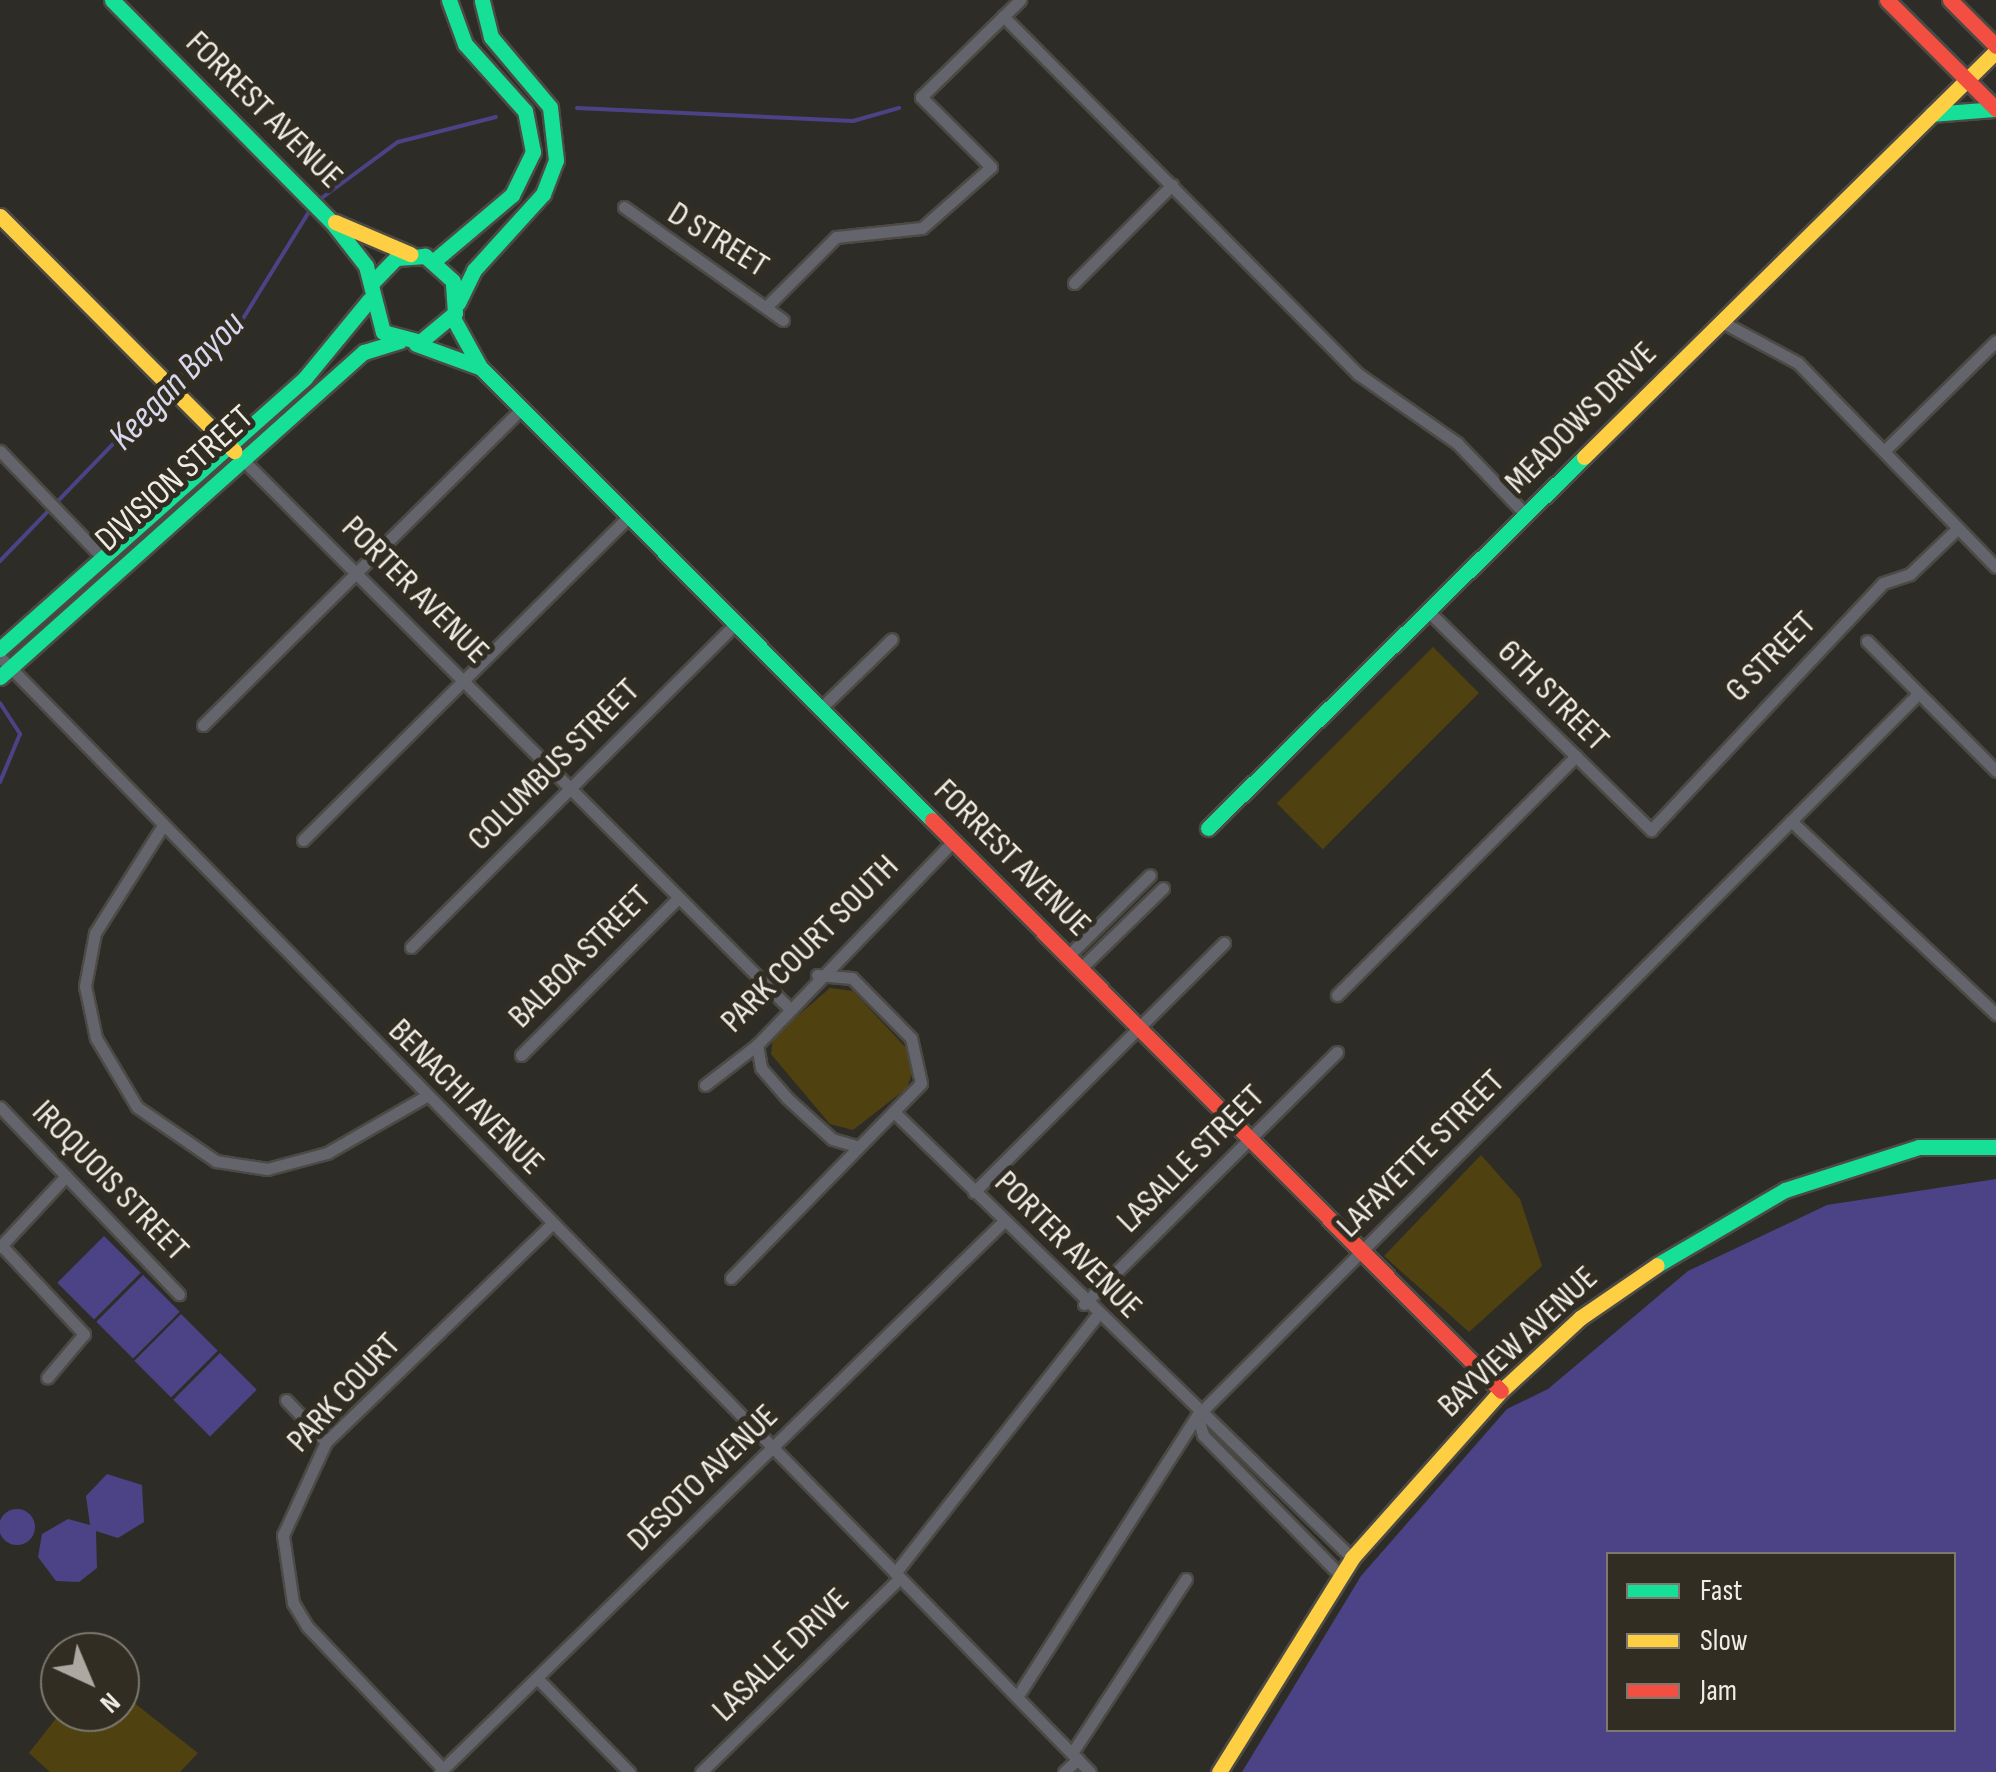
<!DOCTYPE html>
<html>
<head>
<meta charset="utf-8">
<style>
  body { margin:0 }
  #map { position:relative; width:1996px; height:1772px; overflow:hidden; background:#2e2c26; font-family:"Sofia Sans Condensed",sans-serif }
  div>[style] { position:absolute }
  .green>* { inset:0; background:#504210; transform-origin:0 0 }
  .water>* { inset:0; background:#4b4386; transform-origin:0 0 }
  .round { border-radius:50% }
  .stream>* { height:4px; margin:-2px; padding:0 2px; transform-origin:2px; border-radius:2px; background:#4b4386 }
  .roads { filter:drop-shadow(2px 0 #4c4a45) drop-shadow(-2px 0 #4c4a45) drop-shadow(0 2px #4c4a45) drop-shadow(0 -2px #4c4a45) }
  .street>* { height:11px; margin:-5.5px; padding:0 5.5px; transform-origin:5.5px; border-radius:5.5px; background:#64646d }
  .fast>* { height:15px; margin:-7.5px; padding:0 7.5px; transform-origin:7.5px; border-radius:7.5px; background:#16e098 }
  .slow>* { height:15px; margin:-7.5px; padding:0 7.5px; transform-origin:7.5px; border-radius:7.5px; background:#ffcf43 }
  .jam>* { height:15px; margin:-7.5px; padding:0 7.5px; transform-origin:7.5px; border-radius:7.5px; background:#f24e42 }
  span { translate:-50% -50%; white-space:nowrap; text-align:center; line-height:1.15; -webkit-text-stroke:10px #312d22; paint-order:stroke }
  .street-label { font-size:35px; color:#efece5 }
  .water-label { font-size:38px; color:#d7d7ed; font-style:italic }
  .legend { position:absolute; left:1606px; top:1552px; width:350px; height:180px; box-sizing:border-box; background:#312d22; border:2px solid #7d7970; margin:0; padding:12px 18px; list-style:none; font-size:30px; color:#efece5 }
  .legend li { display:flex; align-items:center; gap:20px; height:50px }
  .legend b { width:50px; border:2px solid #7d7970 }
  .north { position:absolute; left:40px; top:1632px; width:100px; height:100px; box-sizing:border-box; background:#312d22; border:2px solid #7d7970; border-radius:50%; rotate:136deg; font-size:28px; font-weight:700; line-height:40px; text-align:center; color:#efece5 }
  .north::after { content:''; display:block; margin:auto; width:35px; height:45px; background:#aba9a2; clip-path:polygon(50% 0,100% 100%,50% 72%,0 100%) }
</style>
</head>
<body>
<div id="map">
  <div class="green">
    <i style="left:1433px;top:647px;width:65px;height:221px;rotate:45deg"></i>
    <i style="clip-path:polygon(830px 988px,853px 991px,909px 1051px,914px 1068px,907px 1088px,853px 1130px,830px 1124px,771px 1054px,773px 1037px)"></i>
    <i style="clip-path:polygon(1481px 1155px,1520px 1199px,1542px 1266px,1469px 1332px,1384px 1256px)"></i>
    <i style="clip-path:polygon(133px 1702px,198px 1753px,180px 1772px,50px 1772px,29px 1753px,61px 1712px,120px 1712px)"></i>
  </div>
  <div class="water">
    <i style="clip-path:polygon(evenodd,1996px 1179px,1996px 1772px,1242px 1772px,1361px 1576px,1507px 1409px,1548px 1389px,1688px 1271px,1827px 1205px,1996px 1179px,1608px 1554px,1954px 1554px,1954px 1730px,1608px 1730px,1608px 1554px)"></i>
    <i style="left:104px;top:1236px;width:52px;height:66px;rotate:45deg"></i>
    <i style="left:143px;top:1275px;width:52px;height:66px;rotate:45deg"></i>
    <i style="left:181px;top:1314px;width:52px;height:66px;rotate:45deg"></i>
    <i style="left:220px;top:1353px;width:52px;height:66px;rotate:45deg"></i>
    <i style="clip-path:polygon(107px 1474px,142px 1485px,144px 1522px,118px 1538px,96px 1531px,97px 1568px,79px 1582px,56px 1581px,38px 1557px,42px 1534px,68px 1519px,90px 1525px,86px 1496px)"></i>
    <i class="round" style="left:-1px;top:1509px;width:36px;height:36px"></i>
  </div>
  <div class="stream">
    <i style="left:577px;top:108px;width:276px;rotate:2.7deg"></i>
    <i style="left:853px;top:121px;width:48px;rotate:-15.8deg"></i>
    <i style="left:319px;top:200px;width:98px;rotate:-36.3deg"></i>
    <i style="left:398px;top:142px;width:101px;rotate:-14.3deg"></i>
    <i style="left:174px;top:381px;width:95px;rotate:-42.4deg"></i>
    <i style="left:244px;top:317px;width:129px;rotate:-58.3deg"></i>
    <i style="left:0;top:561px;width:240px;rotate:-46deg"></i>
    <i style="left:0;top:703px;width:37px;rotate:57deg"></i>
    <i style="left:20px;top:734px;width:52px;rotate:112.6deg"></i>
  </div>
  <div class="roads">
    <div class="street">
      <i style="left:1003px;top:16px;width:504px;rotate:45.24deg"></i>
      <i style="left:1358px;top:374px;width:121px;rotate:34.9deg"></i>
      <i style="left:1457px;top:443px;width:100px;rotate:46.2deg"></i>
      <i style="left:624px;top:207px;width:195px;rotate:35.4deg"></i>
      <i style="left:1074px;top:283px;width:139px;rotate:-45deg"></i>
      <i style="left:768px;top:305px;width:96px;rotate:-45deg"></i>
      <i style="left:836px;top:237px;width:86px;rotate:-6deg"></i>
      <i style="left:922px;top:228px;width:92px;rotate:-41.5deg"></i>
      <i style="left:991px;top:167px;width:99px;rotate:-135deg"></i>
      <i style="left:921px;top:97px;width:139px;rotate:-44.4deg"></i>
      <i style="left:1722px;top:322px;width:86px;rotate:28.3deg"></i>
      <i style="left:1798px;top:363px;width:284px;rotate:45.9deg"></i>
      <i style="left:0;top:451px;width:147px;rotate:46.1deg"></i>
      <i style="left:1884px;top:451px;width:157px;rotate:-44.5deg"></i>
      <i style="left:242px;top:459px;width:772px;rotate:45.1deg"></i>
      <i style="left:1428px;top:611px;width:313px;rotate:44.5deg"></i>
      <i style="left:1651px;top:830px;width:339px;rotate:-46.8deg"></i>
      <i style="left:1883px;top:583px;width:28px;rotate:-18deg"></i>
      <i style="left:1910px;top:574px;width:66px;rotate:-43.8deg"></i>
      <i style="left:1867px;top:641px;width:183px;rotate:45.2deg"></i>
      <i style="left:0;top:657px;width:1559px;rotate:45.65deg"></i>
      <i style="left:820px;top:709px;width:100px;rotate:-44.2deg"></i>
      <i style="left:203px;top:725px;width:448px;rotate:-44.8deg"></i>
      <i style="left:1791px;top:821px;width:282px;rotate:43.3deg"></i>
      <i style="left:162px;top:827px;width:125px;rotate:122.3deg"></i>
      <i style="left:95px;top:933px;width:54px;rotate:100.7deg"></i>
      <i style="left:85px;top:986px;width:53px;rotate:78.1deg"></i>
      <i style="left:96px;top:1038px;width:80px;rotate:59.3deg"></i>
      <i style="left:137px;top:1107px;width:96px;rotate:34.4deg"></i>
      <i style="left:216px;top:1161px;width:52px;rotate:8.9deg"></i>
      <i style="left:267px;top:1169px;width:62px;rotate:-14.9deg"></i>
      <i style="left:327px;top:1153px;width:114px;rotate:-29.9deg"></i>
      <i style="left:303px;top:840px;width:458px;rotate:-44.8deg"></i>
      <i style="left:411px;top:947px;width:459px;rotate:-44.9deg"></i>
      <i style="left:1068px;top:956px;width:115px;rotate:-44.6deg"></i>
      <i style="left:1080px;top:969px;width:116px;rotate:-44.3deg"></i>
      <i style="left:1337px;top:995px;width:338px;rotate:-45deg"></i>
      <i style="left:757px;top:1045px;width:23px;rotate:80deg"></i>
      <i style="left:761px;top:1068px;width:40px;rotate:49deg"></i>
      <i style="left:787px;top:1098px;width:61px;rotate:42.3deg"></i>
      <i style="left:832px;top:1139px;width:26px;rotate:16deg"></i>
      <i style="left:521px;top:1055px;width:222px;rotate:-45deg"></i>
      <i style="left:705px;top:1085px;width:66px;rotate:-37.6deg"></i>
      <i style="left:757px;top:1045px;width:283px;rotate:-46.1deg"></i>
      <i style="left:0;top:1107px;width:259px;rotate:46.3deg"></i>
      <i style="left:897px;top:1115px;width:635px;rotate:44.23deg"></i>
      <i style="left:974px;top:1192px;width:353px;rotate:-44.9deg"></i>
      <i style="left:1px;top:1245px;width:122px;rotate:47deg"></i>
      <i style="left:84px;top:1334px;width:57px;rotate:130.1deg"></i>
      <i style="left:0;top:1247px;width:97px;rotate:-47.1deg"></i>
      <i style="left:731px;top:1278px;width:272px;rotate:-45.7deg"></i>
      <i style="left:921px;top:1083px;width:46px;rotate:-102.5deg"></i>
      <i style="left:911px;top:1038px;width:84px;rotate:-134.5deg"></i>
      <i style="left:852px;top:978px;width:35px;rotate:-175deg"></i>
      <i style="left:1084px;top:1304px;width:357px;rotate:-44.9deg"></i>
      <i style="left:286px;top:1400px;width:58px;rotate:46.4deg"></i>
      <i style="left:1197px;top:1416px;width:20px;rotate:72deg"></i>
      <i style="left:1203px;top:1435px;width:194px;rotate:45.6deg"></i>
      <i style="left:895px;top:1573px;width:325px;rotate:-51.9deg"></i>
      <i style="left:537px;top:1678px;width:132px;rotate:45.6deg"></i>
      <i style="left:1017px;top:1697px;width:334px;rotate:-57.4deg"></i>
      <i style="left:1197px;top:1416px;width:1020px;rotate:-45.04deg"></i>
      <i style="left:1072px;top:1753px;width:208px;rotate:-56.8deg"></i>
      <i style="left:443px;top:1769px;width:197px;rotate:-133.6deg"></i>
      <i style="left:307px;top:1626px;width:27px;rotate:-121deg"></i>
      <i style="left:293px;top:1603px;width:69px;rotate:-98.4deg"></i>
      <i style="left:283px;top:1535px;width:102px;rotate:-65.2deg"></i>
      <i style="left:326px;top:1442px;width:314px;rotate:-44deg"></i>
      <i style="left:440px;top:1772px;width:787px;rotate:-44.33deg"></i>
      <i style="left:701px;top:1772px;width:278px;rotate:-44.3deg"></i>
      <i style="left:1064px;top:1772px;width:19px;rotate:-43deg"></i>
    </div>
    <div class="fast">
      <i style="left:112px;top:0;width:311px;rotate:45.3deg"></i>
      <i style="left:331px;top:221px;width:57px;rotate:52.1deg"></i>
      <i style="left:366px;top:266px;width:68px;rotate:75.6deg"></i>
      <i style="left:383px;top:332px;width:38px;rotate:15deg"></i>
      <i style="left:420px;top:342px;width:45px;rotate:-39.6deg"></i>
      <i style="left:455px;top:313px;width:32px;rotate:-94deg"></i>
      <i style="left:453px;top:281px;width:38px;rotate:-138deg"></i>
      <i style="left:425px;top:256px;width:29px;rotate:176deg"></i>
      <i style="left:396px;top:258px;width:36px;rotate:134deg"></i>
      <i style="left:1932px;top:114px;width:64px;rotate:-4.5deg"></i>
      <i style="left:435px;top:260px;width:101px;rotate:-40.2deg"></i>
      <i style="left:512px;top:195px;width:48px;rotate:-64deg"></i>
      <i style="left:533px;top:152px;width:42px;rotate:-101deg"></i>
      <i style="left:525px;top:111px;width:90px;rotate:-131.8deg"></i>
      <i style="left:465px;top:44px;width:47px;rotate:-110deg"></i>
      <i style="left:458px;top:303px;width:37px;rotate:-64deg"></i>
      <i style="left:474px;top:270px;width:103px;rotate:-47.8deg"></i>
      <i style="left:543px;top:194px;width:36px;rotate:-69deg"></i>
      <i style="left:556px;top:160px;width:53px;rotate:-96.5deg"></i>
      <i style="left:550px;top:107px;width:92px;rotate:-130.1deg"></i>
      <i style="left:491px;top:37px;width:38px;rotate:-104deg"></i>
      <i style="left:453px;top:318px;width:56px;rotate:61.1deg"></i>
      <i style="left:480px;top:367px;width:640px;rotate:45.06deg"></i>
      <i style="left:416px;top:344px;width:67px;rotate:20.1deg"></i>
      <i style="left:0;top:649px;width:408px;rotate:-41.6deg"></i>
      <i style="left:305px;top:378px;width:101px;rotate:-50.6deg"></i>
      <i style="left:0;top:677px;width:488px;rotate:-41.8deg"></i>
      <i style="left:364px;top:352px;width:37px;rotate:-17deg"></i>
      <i style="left:1208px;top:828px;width:528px;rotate:-44.62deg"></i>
      <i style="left:1657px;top:1265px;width:148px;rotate:-30.4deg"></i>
      <i style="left:1785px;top:1190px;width:141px;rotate:-17.8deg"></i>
      <i style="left:1919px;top:1147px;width:77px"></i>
    </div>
    <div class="slow">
      <i style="left:0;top:216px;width:332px;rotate:45.1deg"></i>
      <i style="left:335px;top:222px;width:82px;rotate:23.1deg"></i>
      <i style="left:1584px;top:457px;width:578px;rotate:-44.58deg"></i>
      <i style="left:1219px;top:1772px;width:252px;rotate:-58.1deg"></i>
      <i style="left:1352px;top:1558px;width:224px;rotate:-48.3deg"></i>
      <i style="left:1501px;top:1391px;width:108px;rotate:-42.7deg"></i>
      <i style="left:1580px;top:1318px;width:93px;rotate:-34.5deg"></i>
    </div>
    <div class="jam">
      <i style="left:1887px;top:0;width:154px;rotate:45deg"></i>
      <i style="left:1950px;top:0;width:65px;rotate:45deg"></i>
      <i style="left:932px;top:820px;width:806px;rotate:45.1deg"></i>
    </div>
  </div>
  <div class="street-label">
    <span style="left:264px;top:110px;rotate:45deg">FORREST AVENUE</span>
    <span style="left:718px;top:240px;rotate:32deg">D STREET</span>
    <span style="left:1581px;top:418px;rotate:-45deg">MEADOWS DRIVE</span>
    <span style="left:175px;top:479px;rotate:-42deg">DIVISION STREET</span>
    <span style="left:415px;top:590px;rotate:45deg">PORTER AVENUE</span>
    <span style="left:1771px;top:657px;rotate:-45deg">G STREET</span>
    <span style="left:1553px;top:696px;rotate:45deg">6TH STREET</span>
    <span style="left:554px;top:765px;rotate:-45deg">COLUMBUS STREET</span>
    <span style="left:1012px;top:858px;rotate:45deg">FORREST AVENUE</span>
    <span style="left:810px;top:944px;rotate:-45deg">PARK COURT SOUTH</span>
    <span style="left:580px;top:957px;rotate:-45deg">BALBOA STREET</span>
    <span style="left:466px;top:1097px;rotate:45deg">BENACHI AVENUE</span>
    <span style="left:1421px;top:1154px;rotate:-45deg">LAFAYETTE STREET</span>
    <span style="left:1191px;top:1159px;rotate:-45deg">LASALLE STREET</span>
    <span style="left:110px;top:1181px;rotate:46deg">IROQUOIS STREET</span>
    <span style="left:1068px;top:1245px;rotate:45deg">PORTER AVENUE</span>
    <span style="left:1518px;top:1342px;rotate:-43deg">BAYVIEW AVENUE</span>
    <span style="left:344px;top:1393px;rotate:-47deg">PARK COURT</span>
    <span style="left:703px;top:1478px;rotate:-44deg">DESOTO AVENUE</span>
    <span style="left:781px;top:1655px;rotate:-44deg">LASALLE DRIVE</span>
  </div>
  <div class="water-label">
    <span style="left:177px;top:381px;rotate:-46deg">Keegan Bayou</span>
  </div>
  <ul class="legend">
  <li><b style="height:12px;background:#16e098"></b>Fast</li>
  <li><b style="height:12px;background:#ffcf43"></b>Slow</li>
  <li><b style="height:12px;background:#f24e42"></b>Jam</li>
  </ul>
  <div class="north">N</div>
</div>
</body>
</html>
